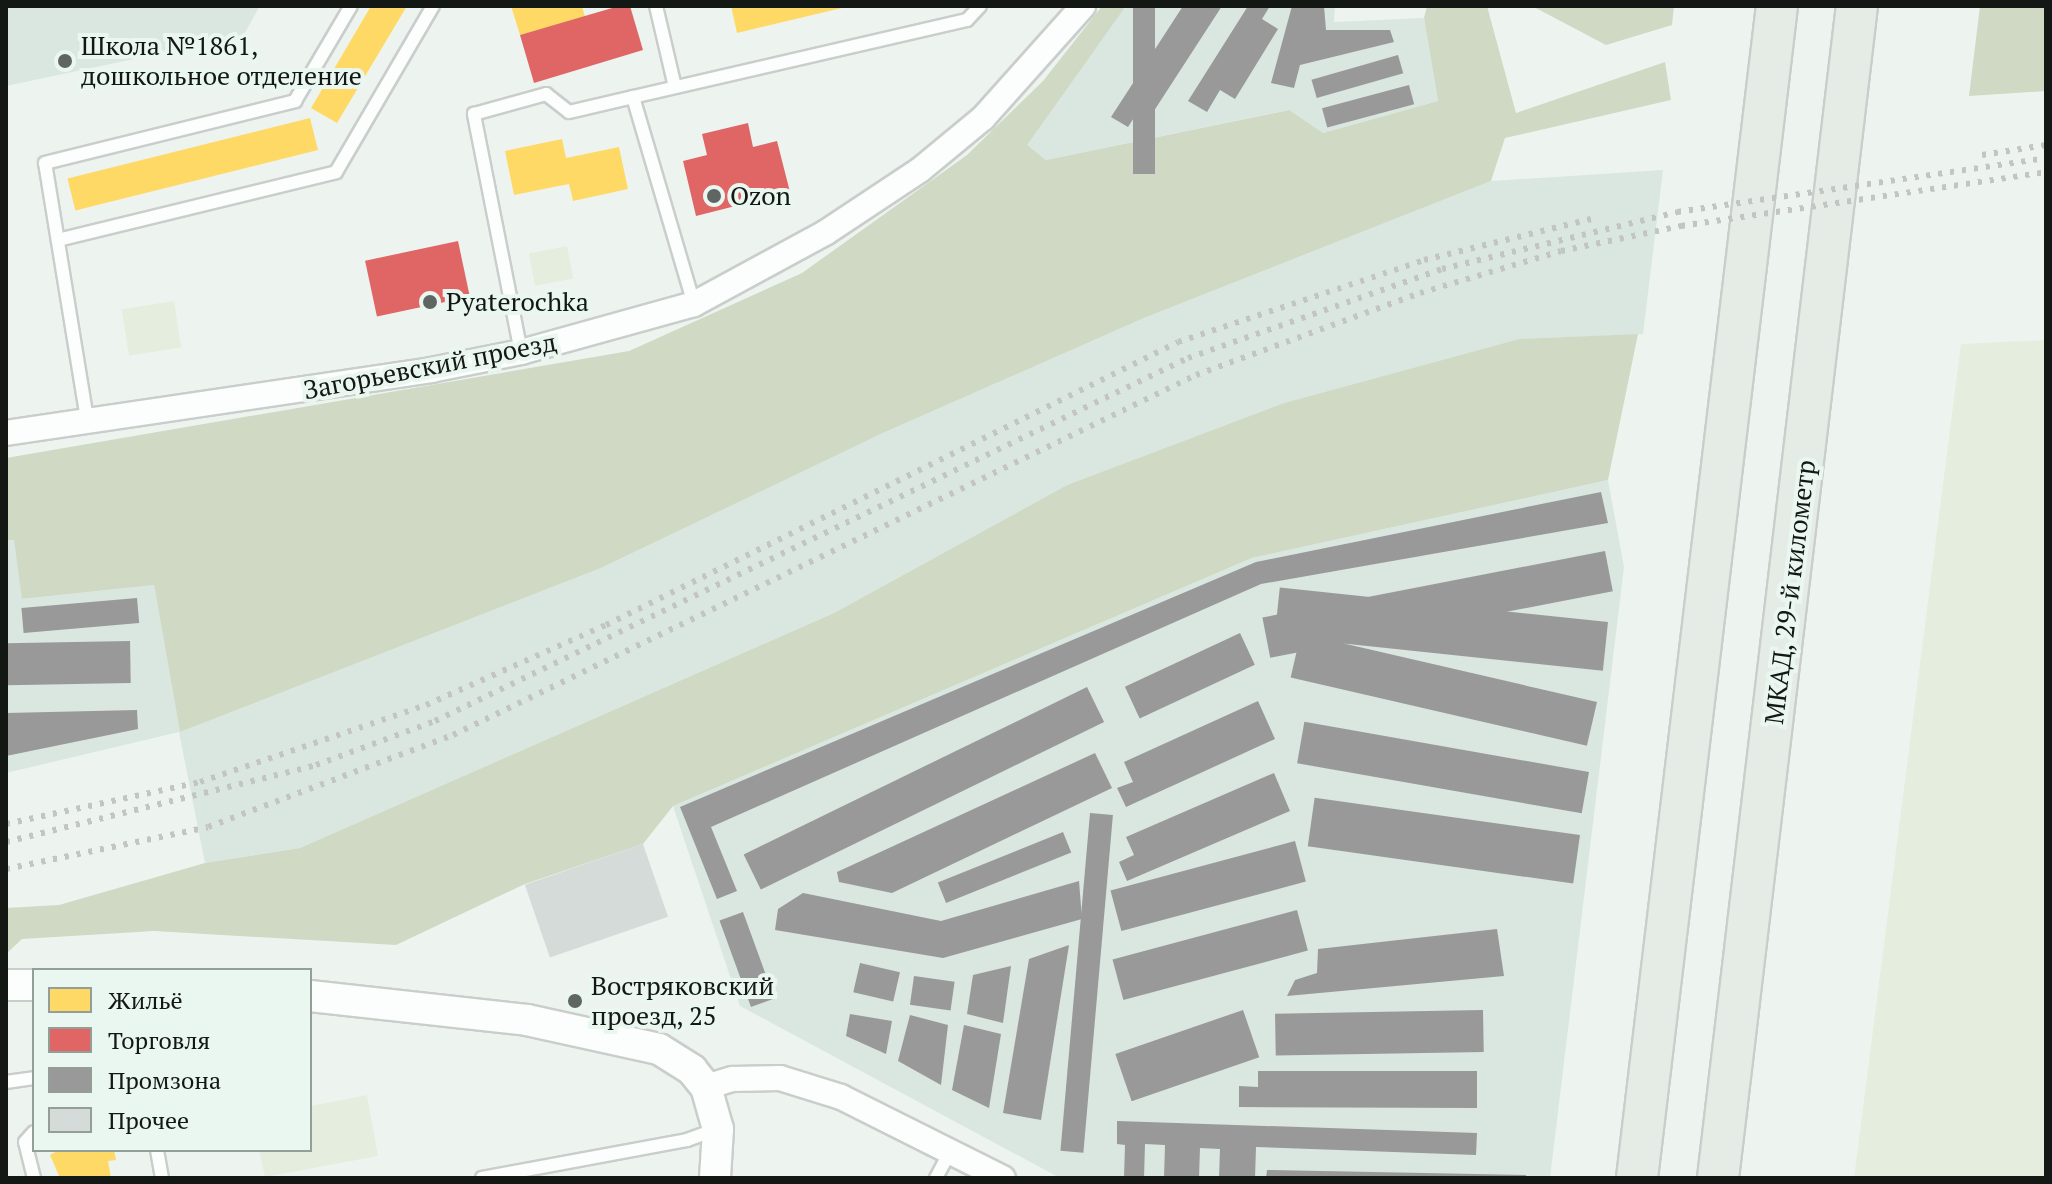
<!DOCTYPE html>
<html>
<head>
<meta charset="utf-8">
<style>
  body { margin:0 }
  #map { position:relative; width:2052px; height:1184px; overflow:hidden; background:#edf4f0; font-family:"PT Serif",serif }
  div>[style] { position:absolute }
  .built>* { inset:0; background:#d9e7e0 }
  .green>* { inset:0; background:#e5edde; transform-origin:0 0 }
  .forest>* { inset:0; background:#d0d9c4 }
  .homes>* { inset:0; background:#ffd966; transform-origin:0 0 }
  .shops>* { inset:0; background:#e06666; transform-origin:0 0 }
  .industry>* { inset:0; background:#999; transform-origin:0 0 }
  .building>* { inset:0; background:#d5dbd9; transform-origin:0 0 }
  .roads { filter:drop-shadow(2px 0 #c9cecb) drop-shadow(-2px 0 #c9cecb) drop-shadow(0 2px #c9cecb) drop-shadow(0 -2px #c9cecb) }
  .service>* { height:12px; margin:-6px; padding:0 6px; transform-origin:6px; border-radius:6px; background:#fcfdfd }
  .minor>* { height:24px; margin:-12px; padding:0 12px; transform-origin:12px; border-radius:12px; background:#fcfdfd }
  .tertiary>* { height:30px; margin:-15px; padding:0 15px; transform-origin:15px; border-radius:15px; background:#fcfdfd }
  .trunk>* { height:40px; margin:-20px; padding:0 20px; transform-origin:20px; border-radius:20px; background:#e5ece5 }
  .rail>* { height:6px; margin-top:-3px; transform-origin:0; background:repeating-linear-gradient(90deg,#c3c4c4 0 4px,transparent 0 12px) }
  .dots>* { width:22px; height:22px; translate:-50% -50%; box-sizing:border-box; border:4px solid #eaf7f0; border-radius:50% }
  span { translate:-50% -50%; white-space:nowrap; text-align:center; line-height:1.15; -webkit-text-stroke:8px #eaf7f0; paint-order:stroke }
  .poi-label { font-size:26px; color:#131815 }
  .left { translate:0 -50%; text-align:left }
  .street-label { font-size:26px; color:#131815 }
  .frame { position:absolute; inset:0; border:8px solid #131815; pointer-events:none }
  .legend { position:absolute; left:32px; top:968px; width:280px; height:184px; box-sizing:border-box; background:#eaf7f0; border:2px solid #949e98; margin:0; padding:10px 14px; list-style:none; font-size:24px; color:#131815 }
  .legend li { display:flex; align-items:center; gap:16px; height:40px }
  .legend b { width:40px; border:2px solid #949e98 }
</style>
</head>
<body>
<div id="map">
  <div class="built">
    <i style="clip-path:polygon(6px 6px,260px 6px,243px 36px,6px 86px)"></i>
    <i style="clip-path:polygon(1126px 6px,1335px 6px,1334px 22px,1424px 18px,1438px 101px,1323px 133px,1288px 110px,1046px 160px,1026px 145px)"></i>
    <i style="clip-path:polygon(1663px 170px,1643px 334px,1519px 339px,1284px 403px,1067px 485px,834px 613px,300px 848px,205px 863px,179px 732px,6px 773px,6px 540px,14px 540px,23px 599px,154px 585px,180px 732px,601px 568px,883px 433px,1144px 318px,1491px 181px)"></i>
    <i style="clip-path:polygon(1608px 480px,1624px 567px,1550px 1178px,1060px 1178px,740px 1006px,673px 806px,1252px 558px)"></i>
  </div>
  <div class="green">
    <i style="left:567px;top:246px;width:33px;height:39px;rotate:79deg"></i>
    <i style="left:174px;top:301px;width:47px;height:53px;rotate:81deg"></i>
    <i style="clip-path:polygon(2046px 340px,2046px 1178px,1854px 1178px,1961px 344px)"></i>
    <i style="clip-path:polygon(367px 1095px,378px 1156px,265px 1177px,259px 1150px,310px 1150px,310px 1106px)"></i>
  </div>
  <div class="forest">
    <i style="clip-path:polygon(1102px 6px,1126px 6px,1027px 145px,1046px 160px,1289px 110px,1323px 133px,1438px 101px,1424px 18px,1427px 6px,1487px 6px,1516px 113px,1665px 62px,1671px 100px,1505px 138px,1491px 181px,1144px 318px,883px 433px,601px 568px,180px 732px,154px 585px,22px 599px,14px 540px,6px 540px,6px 458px,629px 351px,802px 273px,967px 155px,1043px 81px)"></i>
    <i style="clip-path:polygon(1532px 6px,1674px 6px,1672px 25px,1606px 45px)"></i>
    <i style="clip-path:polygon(1980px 6px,2046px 6px,2046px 91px,1969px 96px)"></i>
    <i style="clip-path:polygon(1638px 334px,1608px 480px,1252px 558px,673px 806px,643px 844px,525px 884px,396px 945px,154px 931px,22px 939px,6px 954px,6px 908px,59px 905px,205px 863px,300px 848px,834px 613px,1067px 485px,1284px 403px,1519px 339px)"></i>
  </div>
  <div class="homes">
    <i style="clip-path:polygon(371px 6px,407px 6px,337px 123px,311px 108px)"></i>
    <i style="clip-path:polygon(511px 6px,582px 6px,585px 17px,520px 35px)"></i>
    <i style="clip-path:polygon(731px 6px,846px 6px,846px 7px,737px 33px)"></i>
    <i style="left:310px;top:118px;width:33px;height:250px;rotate:76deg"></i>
    <i style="clip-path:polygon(562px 139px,566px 158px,619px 147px,628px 189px,573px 201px,569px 184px,514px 195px,505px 151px)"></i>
    <i style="clip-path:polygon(59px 1150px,114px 1150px,116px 1160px,108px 1161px,111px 1178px,60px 1178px,50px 1155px)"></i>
  </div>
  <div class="shops">
    <i style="clip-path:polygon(619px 6px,630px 6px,643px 50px,534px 83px,520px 35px)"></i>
    <i style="clip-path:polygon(748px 123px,753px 147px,777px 141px,790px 192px,696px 216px,683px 161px,707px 155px,702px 134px)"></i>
    <i style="left:458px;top:241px;width:57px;height:95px;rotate:78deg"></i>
  </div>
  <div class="industry">
    <i style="left:1133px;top:6px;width:22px;height:168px"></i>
    <i style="clip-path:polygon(1183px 6px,1222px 6px,1150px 117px,1139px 110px,1128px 127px,1111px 117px)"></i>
    <i style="clip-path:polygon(1248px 6px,1270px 6px,1262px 19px,1278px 29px,1235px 99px,1220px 90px,1207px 112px,1188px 101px)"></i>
    <i style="clip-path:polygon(1292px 6px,1324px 6px,1326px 30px,1390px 30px,1394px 42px,1300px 65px,1294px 88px,1271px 83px)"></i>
    <i style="left:1398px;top:55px;width:19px;height:90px;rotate:74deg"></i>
    <i style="left:1409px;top:85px;width:20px;height:90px;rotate:75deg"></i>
    <i style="clip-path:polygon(1601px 492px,1608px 523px,1261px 584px,711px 827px,737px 891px,717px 899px,680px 807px,1256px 562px)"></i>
    <i style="left:1605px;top:551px;width:41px;height:349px;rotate:79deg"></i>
    <i style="left:137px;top:598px;width:25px;height:116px;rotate:85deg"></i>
    <i style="left:1608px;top:622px;width:49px;height:330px;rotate:96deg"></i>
    <i style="left:1240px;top:633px;width:35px;height:127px;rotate:65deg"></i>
    <i style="left:130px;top:641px;width:42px;height:124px;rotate:89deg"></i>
    <i style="left:1087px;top:687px;width:39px;height:382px;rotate:64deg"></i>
    <i style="clip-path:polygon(1258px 701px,1275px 739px,1126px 807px,1117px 788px,1133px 782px,1124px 762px)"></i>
    <i style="left:1597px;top:702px;width:45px;height:304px;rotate:103deg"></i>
    <i style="clip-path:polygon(137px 710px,138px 729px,6px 756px,6px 713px)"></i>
    <i style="clip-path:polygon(1095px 753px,1112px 788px,892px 893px,839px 882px,837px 872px)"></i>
    <i style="left:1589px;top:772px;width:42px;height:289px;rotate:100deg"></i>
    <i style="clip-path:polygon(1274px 773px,1290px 811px,1127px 881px,1119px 862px,1134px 855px,1126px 837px)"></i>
    <i style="left:1090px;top:813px;width:23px;height:339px;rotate:5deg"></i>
    <i style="left:1063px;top:832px;width:22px;height:135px;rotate:68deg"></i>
    <i style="left:1580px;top:835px;width:49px;height:268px;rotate:98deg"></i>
    <i style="left:1295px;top:841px;width:42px;height:191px;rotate:75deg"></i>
    <i style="clip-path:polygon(1079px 881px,1082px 919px,943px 958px,775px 930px,778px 909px,803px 893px,941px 921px)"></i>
    <i style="left:1297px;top:910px;width:42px;height:191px;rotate:75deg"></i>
    <i style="left:743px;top:912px;width:92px;height:25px;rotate:70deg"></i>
    <i style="clip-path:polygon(1497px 929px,1504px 976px,1287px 996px,1295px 980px,1317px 973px,1318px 949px)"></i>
    <i style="clip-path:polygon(1069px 945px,1041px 1120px,1003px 1113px,1029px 959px)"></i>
    <i style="left:860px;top:963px;width:41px;height:30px;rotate:13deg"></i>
    <i style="clip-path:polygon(1011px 966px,1003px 1023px,967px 1014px,973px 975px)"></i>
    <i style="left:914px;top:976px;width:41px;height:29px;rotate:8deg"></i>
    <i style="left:1243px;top:1010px;width:50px;height:135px;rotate:71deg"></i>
    <i style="left:1483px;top:1010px;width:42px;height:208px;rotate:89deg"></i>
    <i style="clip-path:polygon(850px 1014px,892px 1021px,886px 1054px,846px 1036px)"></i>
    <i style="clip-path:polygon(910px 1015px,948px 1025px,941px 1085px,898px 1061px)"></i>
    <i style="clip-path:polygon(964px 1025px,1001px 1034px,989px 1108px,952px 1090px)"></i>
    <i style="clip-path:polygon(1258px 1071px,1477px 1071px,1477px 1108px,1239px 1107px,1239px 1086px,1258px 1087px)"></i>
    <i style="clip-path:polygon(1117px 1121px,1477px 1133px,1476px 1155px,1256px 1147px,1255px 1178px,1219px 1178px,1220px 1149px,1200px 1148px,1199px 1178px,1164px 1178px,1165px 1145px,1145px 1144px,1144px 1178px,1124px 1178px,1125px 1145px,1117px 1144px)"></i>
    <i style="clip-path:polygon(1267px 1170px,1526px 1175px,1526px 1178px,1266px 1178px)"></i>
  </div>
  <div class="building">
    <i style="left:643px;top:844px;width:77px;height:125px;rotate:71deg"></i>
  </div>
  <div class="roads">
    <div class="service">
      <i style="left:656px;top:6px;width:83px;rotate:76.8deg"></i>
      <i style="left:633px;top:97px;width:343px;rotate:-13deg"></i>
      <i style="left:967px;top:20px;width:19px;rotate:-47deg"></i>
      <i style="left:58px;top:240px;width:286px;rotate:-13.7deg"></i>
      <i style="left:336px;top:172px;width:192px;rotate:-59.7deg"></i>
      <i style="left:521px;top:352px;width:243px;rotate:-101.2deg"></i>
      <i style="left:474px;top:114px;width:75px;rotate:-15.5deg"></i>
      <i style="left:546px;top:94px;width:29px;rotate:38deg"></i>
      <i style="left:569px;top:112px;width:66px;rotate:-13.2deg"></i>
      <i style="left:633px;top:97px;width:216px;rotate:73.6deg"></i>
      <i style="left:87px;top:419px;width:259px;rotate:-99.3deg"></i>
      <i style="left:45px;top:163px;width:258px;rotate:-13.9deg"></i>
      <i style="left:295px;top:101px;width:110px;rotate:-59.5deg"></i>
      <i style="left:6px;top:1082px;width:28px;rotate:-8deg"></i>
      <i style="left:157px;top:1150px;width:28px;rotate:80deg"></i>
      <i style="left:34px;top:1178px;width:37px;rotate:-104deg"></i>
      <i style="left:25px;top:1142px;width:13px;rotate:-48deg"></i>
      <i style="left:482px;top:1178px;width:208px;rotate:-10.5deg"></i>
      <i style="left:687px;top:1140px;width:33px;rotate:-20deg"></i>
      <i style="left:936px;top:1178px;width:30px;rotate:-62deg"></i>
    </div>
    <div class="minor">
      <i style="left:6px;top:433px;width:430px;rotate:-8.4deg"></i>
      <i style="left:431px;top:370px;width:92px;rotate:-11.3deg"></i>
      <i style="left:521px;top:352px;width:180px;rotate:-15.5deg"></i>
      <i style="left:694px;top:304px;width:149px;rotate:-28.5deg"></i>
      <i style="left:825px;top:233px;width:114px;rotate:-33.6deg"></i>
      <i style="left:920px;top:170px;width:82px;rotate:-39.5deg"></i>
      <i style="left:983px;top:118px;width:150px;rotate:-48.2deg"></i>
      <i style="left:706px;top:1087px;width:28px;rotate:-17deg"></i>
      <i style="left:733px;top:1079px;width:47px;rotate:-1.2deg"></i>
      <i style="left:780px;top:1078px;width:64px;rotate:17.3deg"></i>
      <i style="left:841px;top:1097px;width:181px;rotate:26.6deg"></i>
    </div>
    <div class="tertiary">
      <i style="left:6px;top:985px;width:28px"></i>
      <i style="left:310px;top:996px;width:218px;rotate:6.3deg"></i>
      <i style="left:527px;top:1020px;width:135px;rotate:12.4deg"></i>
      <i style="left:659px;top:1049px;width:39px;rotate:32deg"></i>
      <i style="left:692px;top:1070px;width:22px;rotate:51deg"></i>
      <i style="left:706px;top:1087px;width:44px;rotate:74.1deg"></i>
      <i style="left:718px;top:1129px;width:49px;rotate:93.5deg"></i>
    </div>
    <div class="trunk">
      <i style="left:1637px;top:1178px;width:1180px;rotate:-83.19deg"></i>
      <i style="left:1718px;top:1178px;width:1180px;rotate:-83.24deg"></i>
    </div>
  </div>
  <div class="rail">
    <i style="left:1982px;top:155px;width:65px;rotate:-8.9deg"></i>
    <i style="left:6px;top:824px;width:198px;rotate:-12.2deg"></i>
    <i style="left:200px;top:782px;width:239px;rotate:-18.8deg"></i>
    <i style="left:426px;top:705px;width:197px;rotate:-24deg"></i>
    <i style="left:606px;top:625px;width:638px;rotate:-26.32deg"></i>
    <i style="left:1178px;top:342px;width:259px;rotate:-18.4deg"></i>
    <i style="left:1424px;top:260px;width:172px;rotate:-13.8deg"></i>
    <i style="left:6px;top:842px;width:319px;rotate:-13.9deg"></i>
    <i style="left:316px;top:765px;width:127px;rotate:-20.3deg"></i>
    <i style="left:435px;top:721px;width:836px;rotate:-25.74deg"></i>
    <i style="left:1188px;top:358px;width:269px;rotate:-19.3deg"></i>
    <i style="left:1442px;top:269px;width:242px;rotate:-13.6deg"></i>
    <i style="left:1677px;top:212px;width:373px;rotate:-8.3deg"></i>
    <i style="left:6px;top:869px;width:206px;rotate:-11.7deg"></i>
    <i style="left:208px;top:827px;width:262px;rotate:-20.6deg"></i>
    <i style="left:453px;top:735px;width:826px;rotate:-25.85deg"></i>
    <i style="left:1196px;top:375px;width:239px;rotate:-20.1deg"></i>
    <i style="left:1420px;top:293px;width:147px;rotate:-16.6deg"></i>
    <i style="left:1561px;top:251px;width:123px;rotate:-11.8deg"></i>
    <i style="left:1681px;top:226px;width:369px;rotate:-8.4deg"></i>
  </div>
  <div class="dots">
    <i style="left:65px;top:61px;background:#5f6562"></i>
    <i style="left:714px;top:196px;background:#5f6562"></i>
    <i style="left:430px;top:302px;background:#5f6562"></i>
    <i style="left:575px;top:1001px;background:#5f6562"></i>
  </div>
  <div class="poi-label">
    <span class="left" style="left:81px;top:61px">Школа №1861,<br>дошкольное отделение</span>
    <span class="left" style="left:730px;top:196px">Ozon</span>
    <span class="left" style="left:446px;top:302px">Pyaterochka</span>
    <span class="left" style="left:591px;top:1001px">Востряковский<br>проезд, 25</span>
  </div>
  <div class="street-label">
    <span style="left:430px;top:366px;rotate:-11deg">Загорьевский проезд</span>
    <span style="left:1790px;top:592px;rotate:-83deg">МКАД, 29-й километр</span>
  </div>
  <div class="frame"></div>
  <ul class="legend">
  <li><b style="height:22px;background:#ffd966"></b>Жильё</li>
  <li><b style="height:22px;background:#e06666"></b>Торговля</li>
  <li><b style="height:22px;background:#999"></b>Промзона</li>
  <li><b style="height:22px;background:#d5dbd9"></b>Прочее</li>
  </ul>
</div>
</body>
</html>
